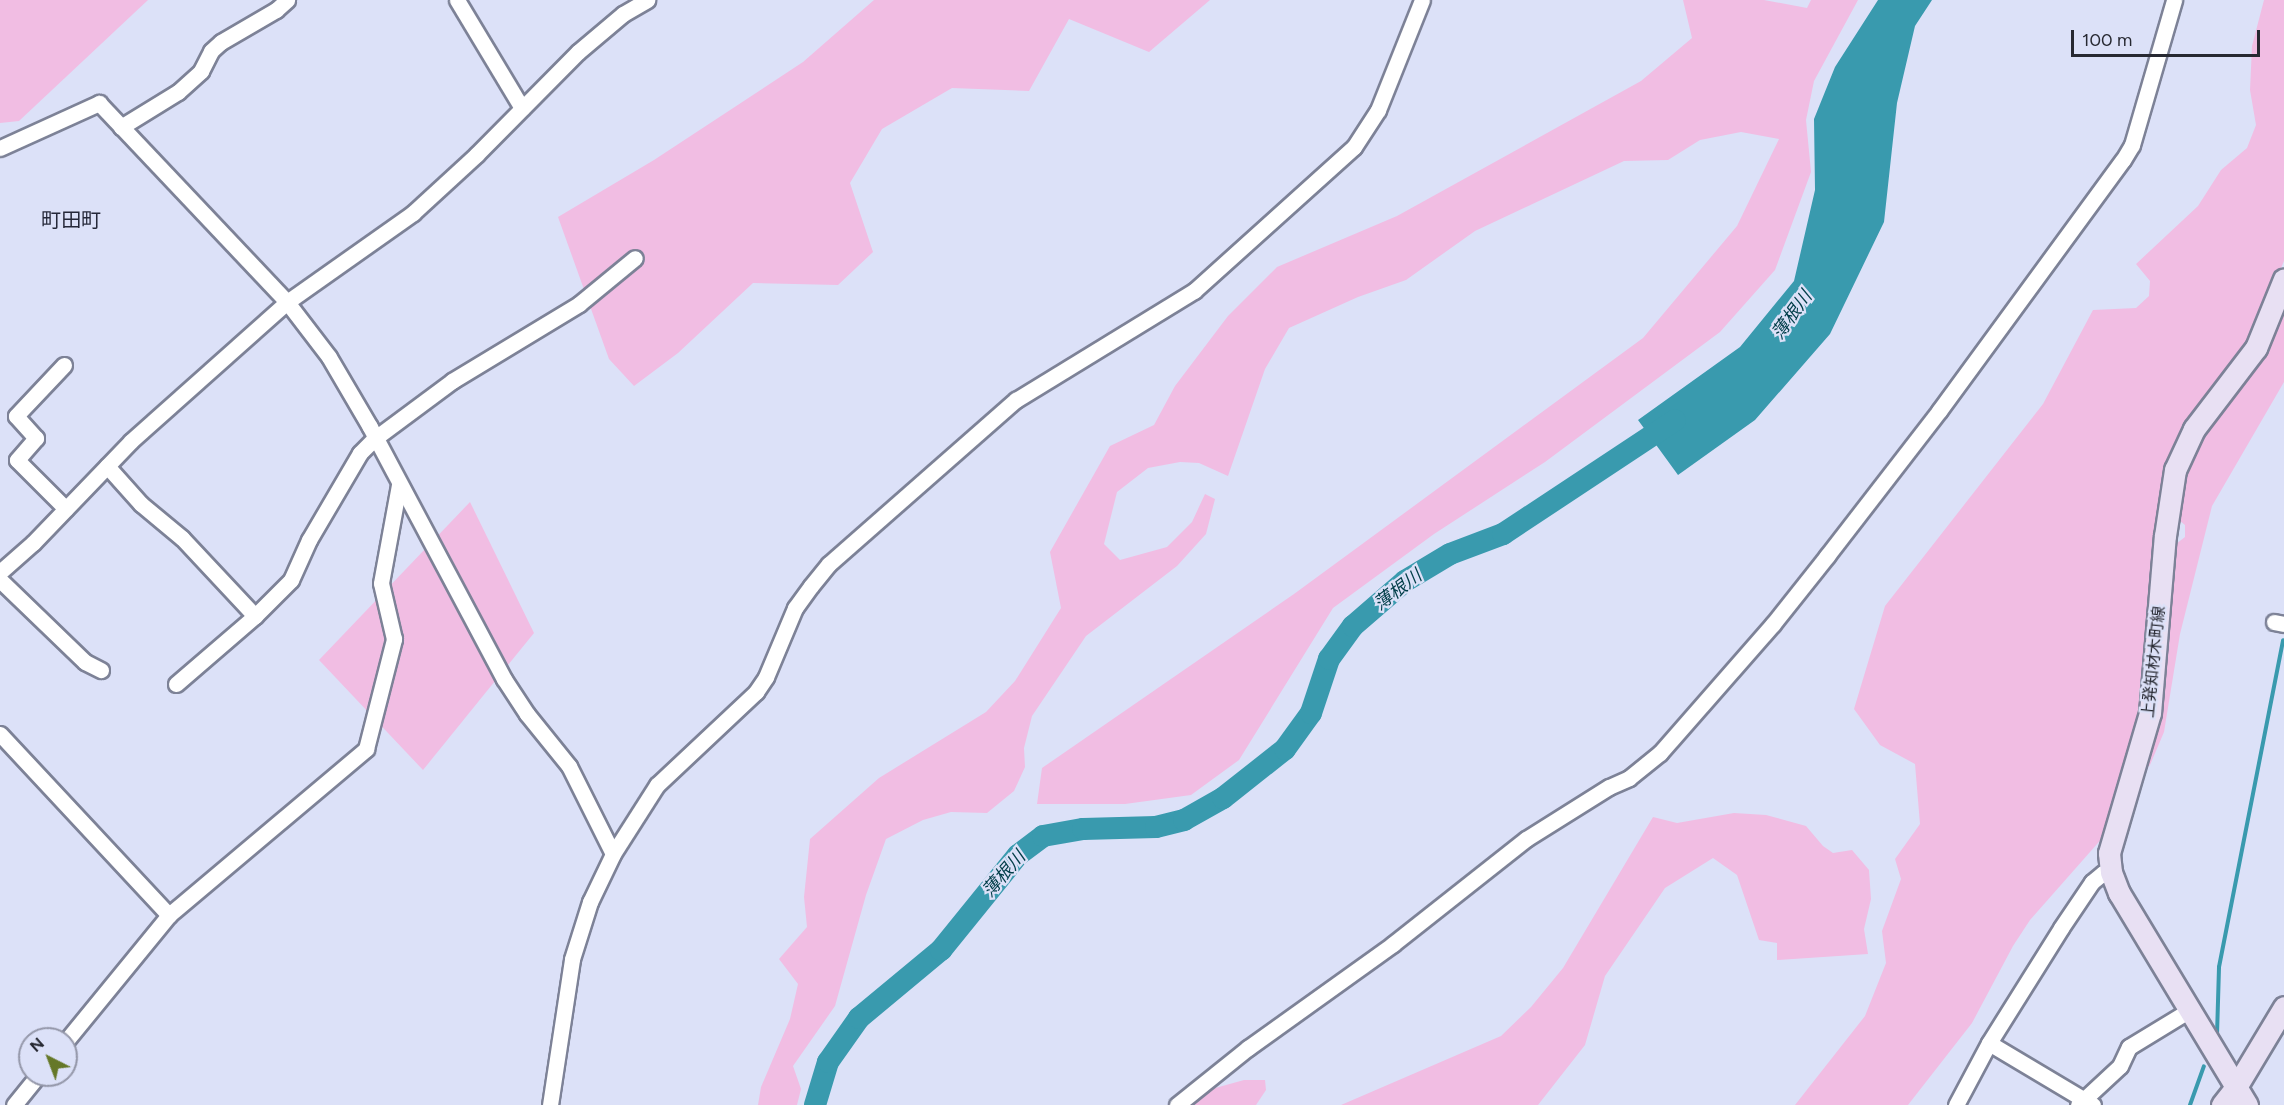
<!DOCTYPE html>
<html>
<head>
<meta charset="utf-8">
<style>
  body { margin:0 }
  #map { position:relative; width:2284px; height:1105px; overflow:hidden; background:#dce1f8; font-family:Figtree,"Noto Sans JP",sans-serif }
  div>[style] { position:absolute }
  .green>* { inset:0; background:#f1bde3 }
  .water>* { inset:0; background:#399aae }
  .stream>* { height:4px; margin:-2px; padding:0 2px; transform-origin:2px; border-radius:2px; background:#399aae }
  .river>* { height:22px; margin:-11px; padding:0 11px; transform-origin:11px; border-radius:11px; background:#399aae }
  .roads { filter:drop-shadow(2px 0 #7d8297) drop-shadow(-2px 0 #7d8297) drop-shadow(0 2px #7d8297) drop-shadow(0 -2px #7d8297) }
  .street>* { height:15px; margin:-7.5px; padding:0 7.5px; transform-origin:7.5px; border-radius:7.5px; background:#fff }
  .secondary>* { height:21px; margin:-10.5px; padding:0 10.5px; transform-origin:10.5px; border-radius:10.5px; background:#e8e0f3 }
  span { translate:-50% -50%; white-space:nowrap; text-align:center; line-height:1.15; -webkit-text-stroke:4.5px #dce1f8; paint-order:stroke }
  .street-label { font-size:16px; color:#272932 }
  .water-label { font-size:18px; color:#003d48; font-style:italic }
  .quarter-label { font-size:20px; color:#252839 }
  .north { position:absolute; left:18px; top:1027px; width:60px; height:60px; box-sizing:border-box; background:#dce1f8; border:2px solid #9497a9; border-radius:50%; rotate:318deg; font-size:16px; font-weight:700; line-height:24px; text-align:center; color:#272932 }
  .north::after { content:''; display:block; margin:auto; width:21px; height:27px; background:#657828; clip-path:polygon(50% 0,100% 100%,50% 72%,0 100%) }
  .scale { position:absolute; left:2071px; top:30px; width:189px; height:27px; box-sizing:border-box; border:3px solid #272932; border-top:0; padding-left:8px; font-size:18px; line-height:21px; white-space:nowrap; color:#272932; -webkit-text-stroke:4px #dce1f8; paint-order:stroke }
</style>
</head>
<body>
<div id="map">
  <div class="green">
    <i style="clip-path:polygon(0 0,148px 0,19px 121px,0 123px)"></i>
    <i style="clip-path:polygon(874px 0,1210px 0,1149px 52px,1069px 19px,1029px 91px,952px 88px,882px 129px,850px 183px,873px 252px,838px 285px,753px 283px,678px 353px,634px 386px,609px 359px,558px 217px,654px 160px,803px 62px)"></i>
    <i style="clip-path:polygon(1683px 0,1764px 0,1807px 8px,1811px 0,1858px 0,1814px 81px,1806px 120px,1811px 172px,1775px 270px,1720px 332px,1545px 462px,1434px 534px,1333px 608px,1239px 760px,1191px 795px,1125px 804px,1037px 804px,1042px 768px,1294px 594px,1643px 338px,1737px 226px,1779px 139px,1741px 132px,1700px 140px,1668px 160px,1624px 161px,1475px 231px,1406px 280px,1358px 297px,1289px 328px,1265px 369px,1228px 476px,1199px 463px,1180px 462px,1148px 468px,1117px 492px,1104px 544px,1120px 560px,1167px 547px,1192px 522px,1205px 494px,1215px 499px,1206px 534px,1177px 566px,1086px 636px,1032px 716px,1024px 748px,1025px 767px,1014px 791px,987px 813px,951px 812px,923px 820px,886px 839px,866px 895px,835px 1006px,793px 1066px,801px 1089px,797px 1105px,758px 1105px,761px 1087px,790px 1019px,798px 984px,779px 959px,807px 927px,804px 897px,810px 839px,879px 778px,986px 712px,1015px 681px,1061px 608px,1050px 552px,1110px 446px,1154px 425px,1175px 386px,1228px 316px,1277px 267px,1397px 216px,1641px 81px,1692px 38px)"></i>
    <i style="clip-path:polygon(2264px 0,2284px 0,2284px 261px,2248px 346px,2190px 418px,2171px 450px,2162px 490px,2141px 702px,2105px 835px,2030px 920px,2013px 946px,1972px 1023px,1908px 1105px,1795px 1105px,1865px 1016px,1886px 963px,1882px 931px,1901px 879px,1895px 859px,1920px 824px,1915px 764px,1880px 745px,1854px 709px,1885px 606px,2043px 404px,2093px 310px,2136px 308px,2149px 296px,2150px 281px,2136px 264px,2198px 206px,2221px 170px,2247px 148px,2256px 125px,2250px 90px,2252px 46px)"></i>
    <i style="clip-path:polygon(2284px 298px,2284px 382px,2212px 506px,2180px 634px,2164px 732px,2150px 765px,2141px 774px,2172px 547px,2185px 537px,2185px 525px,2174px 516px,2177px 490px,2196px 436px)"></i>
    <i style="clip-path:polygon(470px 502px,534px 633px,423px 770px,319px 660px)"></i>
    <i style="clip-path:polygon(1734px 813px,1766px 815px,1806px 826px,1823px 846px,1833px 853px,1852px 850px,1869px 870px,1871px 899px,1864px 929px,1868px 954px,1777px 960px,1777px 943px,1759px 940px,1737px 875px,1713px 858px,1665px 888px,1605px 976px,1585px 1045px,1538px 1105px,1341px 1105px,1501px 1036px,1531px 1007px,1563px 968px,1653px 817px,1677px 823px)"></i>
    <i style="clip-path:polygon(1244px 1080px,1265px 1080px,1266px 1090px,1256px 1105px,1186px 1105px,1201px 1092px)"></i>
  </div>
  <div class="water">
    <i style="clip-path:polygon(1878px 0,1932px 0,1915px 26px,1897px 103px,1884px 222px,1830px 334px,1755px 420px,1678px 475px,1638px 420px,1740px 347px,1794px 281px,1815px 190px,1814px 119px,1835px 67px)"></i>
  </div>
  <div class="stream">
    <i style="left:2217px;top:1035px;width:68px;rotate:-88.3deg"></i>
    <i style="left:2219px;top:967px;width:333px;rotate:-78.9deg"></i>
    <i style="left:2190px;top:1105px;width:41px;rotate:-70.3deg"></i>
  </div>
  <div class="river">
    <i style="left:815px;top:1105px;width:45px;rotate:-73.2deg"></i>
    <i style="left:828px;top:1062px;width:54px;rotate:-54.8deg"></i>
    <i style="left:859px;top:1018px;width:107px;rotate:-39.7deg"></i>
    <i style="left:941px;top:950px;width:122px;rotate:-51deg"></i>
    <i style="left:1018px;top:855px;width:31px;rotate:-37deg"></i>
    <i style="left:1043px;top:836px;width:41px;rotate:-9.9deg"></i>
    <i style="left:1083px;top:829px;width:73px;rotate:-1.6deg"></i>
    <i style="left:1156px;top:827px;width:29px;rotate:-14deg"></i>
    <i style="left:1184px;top:820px;width:45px;rotate:-29.4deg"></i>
    <i style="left:1223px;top:798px;width:79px;rotate:-38.3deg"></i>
    <i style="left:1285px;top:749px;width:44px;rotate:-54.2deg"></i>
    <i style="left:1311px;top:713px;width:57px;rotate:-71.6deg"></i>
    <i style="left:1329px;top:659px;width:41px;rotate:-54deg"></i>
    <i style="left:1353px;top:626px;width:69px;rotate:-40.9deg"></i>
    <i style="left:1405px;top:581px;width:52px;rotate:-31deg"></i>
    <i style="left:1450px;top:554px;width:57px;rotate:-20.7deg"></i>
    <i style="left:1503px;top:534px;width:206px;rotate:-33.5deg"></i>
  </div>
  <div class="roads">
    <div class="street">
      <i style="left:457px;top:0;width:126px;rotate:59deg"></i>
      <i style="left:121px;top:127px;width:67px;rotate:-31.6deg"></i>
      <i style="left:178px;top:92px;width:31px;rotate:-42deg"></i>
      <i style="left:201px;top:71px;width:22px;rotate:-63deg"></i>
      <i style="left:211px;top:51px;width:13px;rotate:-42deg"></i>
      <i style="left:221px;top:42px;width:64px;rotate:-30.2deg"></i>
      <i style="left:276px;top:10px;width:15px;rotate:-42deg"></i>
      <i style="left:0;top:148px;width:109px;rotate:-24.4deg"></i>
      <i style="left:99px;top:103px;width:274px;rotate:46.6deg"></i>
      <i style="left:287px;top:302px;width:69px;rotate:52.6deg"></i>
      <i style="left:329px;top:357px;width:81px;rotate:59.6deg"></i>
      <i style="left:370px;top:427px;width:285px;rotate:62deg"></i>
      <i style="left:504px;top:679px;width:42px;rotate:56.7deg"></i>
      <i style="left:527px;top:714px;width:67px;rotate:51.1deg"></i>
      <i style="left:569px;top:766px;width:98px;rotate:63.4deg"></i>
      <i style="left:64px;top:365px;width:70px;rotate:133.3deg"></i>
      <i style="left:16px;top:416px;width:30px;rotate:48deg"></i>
      <i style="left:36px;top:438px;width:29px;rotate:131deg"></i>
      <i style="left:17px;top:460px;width:69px;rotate:45deg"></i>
      <i style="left:107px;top:466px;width:51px;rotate:48.2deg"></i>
      <i style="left:141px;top:504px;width:53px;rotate:39.7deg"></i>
      <i style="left:182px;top:538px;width:107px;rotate:46.9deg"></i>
      <i style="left:255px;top:616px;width:51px;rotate:-45deg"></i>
      <i style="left:291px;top:580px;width:44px;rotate:-65.8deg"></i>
      <i style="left:309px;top:540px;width:101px;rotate:-59.6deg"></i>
      <i style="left:360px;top:453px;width:20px;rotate:-45deg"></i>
      <i style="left:374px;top:439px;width:97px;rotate:-36.6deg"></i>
      <i style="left:452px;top:381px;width:149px;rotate:-31.2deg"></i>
      <i style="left:579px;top:304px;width:72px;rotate:-39.4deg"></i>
      <i style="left:0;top:572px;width:44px;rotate:-41.3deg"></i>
      <i style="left:33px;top:543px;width:141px;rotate:-46.1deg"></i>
      <i style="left:131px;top:441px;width:209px;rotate:-41.7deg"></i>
      <i style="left:287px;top:302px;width:154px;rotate:-35.2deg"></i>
      <i style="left:413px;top:213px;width:86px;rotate:-42.6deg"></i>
      <i style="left:476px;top:155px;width:145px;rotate:-45.3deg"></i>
      <i style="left:578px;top:52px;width:59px;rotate:-40.2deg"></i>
      <i style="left:623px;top:14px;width:28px;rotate:-30deg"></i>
      <i style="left:0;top:580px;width:118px;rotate:44deg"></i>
      <i style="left:85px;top:662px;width:18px;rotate:27deg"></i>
      <i style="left:2274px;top:622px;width:10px;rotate:11deg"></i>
      <i style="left:176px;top:684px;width:104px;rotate:-40.7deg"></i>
      <i style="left:0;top:734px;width:248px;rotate:47deg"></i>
      <i style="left:66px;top:1041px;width:163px;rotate:-50.7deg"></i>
      <i style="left:169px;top:915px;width:258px;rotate:-40.1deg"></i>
      <i style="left:366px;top:749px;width:114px;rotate:-75.7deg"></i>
      <i style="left:394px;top:639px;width:57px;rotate:-103.1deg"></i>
      <i style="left:381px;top:583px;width:100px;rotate:-79.6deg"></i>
      <i style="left:1989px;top:1043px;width:121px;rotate:30.8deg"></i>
      <i style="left:14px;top:1105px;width:38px;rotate:-51deg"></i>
      <i style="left:550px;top:1105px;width:148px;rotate:-81.4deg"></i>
      <i style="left:572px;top:959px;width:60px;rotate:-72.5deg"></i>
      <i style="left:590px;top:902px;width:53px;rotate:-64.4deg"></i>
      <i style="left:613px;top:854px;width:82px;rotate:-57.5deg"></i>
      <i style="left:657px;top:785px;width:136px;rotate:-43.2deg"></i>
      <i style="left:756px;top:692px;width:18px;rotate:-56deg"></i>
      <i style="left:766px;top:677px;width:75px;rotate:-67.2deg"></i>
      <i style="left:795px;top:608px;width:27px;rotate:-54deg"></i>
      <i style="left:811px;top:586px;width:28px;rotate:-51deg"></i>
      <i style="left:829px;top:564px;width:249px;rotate:-41.3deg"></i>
      <i style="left:1016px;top:400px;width:209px;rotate:-31.5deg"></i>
      <i style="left:1194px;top:291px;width:215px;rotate:-42deg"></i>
      <i style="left:1354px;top:147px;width:44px;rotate:-57deg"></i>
      <i style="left:1378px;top:110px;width:118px;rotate:-68.2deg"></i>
      <i style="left:1177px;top:1105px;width:91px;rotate:-38.8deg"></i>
      <i style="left:1248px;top:1048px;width:178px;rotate:-35.6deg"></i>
      <i style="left:1393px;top:944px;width:169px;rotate:-38.3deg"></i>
      <i style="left:1526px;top:839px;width:98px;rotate:-32.1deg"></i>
      <i style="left:1609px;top:787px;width:22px;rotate:-24deg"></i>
      <i style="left:1629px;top:778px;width:40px;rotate:-39deg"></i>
      <i style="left:1660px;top:753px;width:171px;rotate:-48.8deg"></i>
      <i style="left:1773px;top:624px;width:87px;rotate:-51.5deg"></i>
      <i style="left:1827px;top:556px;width:183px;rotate:-52.3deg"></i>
      <i style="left:1939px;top:411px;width:311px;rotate:-53.8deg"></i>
      <i style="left:2123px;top:160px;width:17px;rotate:-59deg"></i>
      <i style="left:2132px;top:145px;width:151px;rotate:-73.8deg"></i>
      <i style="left:1956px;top:1105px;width:70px;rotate:-62deg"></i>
      <i style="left:1989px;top:1043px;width:136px;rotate:-57.9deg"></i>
      <i style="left:2061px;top:928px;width:55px;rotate:-56deg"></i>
      <i style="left:2092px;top:882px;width:14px;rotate:-39deg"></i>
      <i style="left:2103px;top:873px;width:8px;rotate:-7deg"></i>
      <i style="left:2078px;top:1105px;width:57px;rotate:-42.9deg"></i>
      <i style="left:2120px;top:1066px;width:21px;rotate:-65deg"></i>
      <i style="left:2129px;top:1047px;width:69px;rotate:-31.4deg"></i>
    </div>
    <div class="secondary">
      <i style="left:2222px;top:1105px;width:23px;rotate:-52deg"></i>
      <i style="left:2236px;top:1087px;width:93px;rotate:-59deg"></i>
      <i style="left:2247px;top:1105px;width:248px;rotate:-121.1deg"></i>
      <i style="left:2119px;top:893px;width:22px;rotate:-111deg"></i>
      <i style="left:2111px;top:872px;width:19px;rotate:-96deg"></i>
      <i style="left:2109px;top:853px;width:146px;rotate:-73.7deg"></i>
      <i style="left:2150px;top:713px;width:178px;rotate:-85.2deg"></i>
      <i style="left:2165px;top:536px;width:67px;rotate:-81.4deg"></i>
      <i style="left:2175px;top:470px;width:45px;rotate:-65.1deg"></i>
      <i style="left:2194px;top:429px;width:102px;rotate:-52.6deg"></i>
      <i style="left:2256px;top:348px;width:74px;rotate:-67.9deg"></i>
    </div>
  </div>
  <div class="street-label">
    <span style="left:2154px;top:662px;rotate:-84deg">上発知材木町線</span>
  </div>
  <div class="water-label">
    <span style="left:1792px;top:315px;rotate:-54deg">薄根川</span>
    <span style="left:1398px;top:590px;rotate:-37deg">薄根川</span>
    <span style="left:1004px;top:874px;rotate:-49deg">薄根川</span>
  </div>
  <div class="quarter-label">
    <span style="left:71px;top:220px">町田町</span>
  </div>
  <div class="north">N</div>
  <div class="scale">100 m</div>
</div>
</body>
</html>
